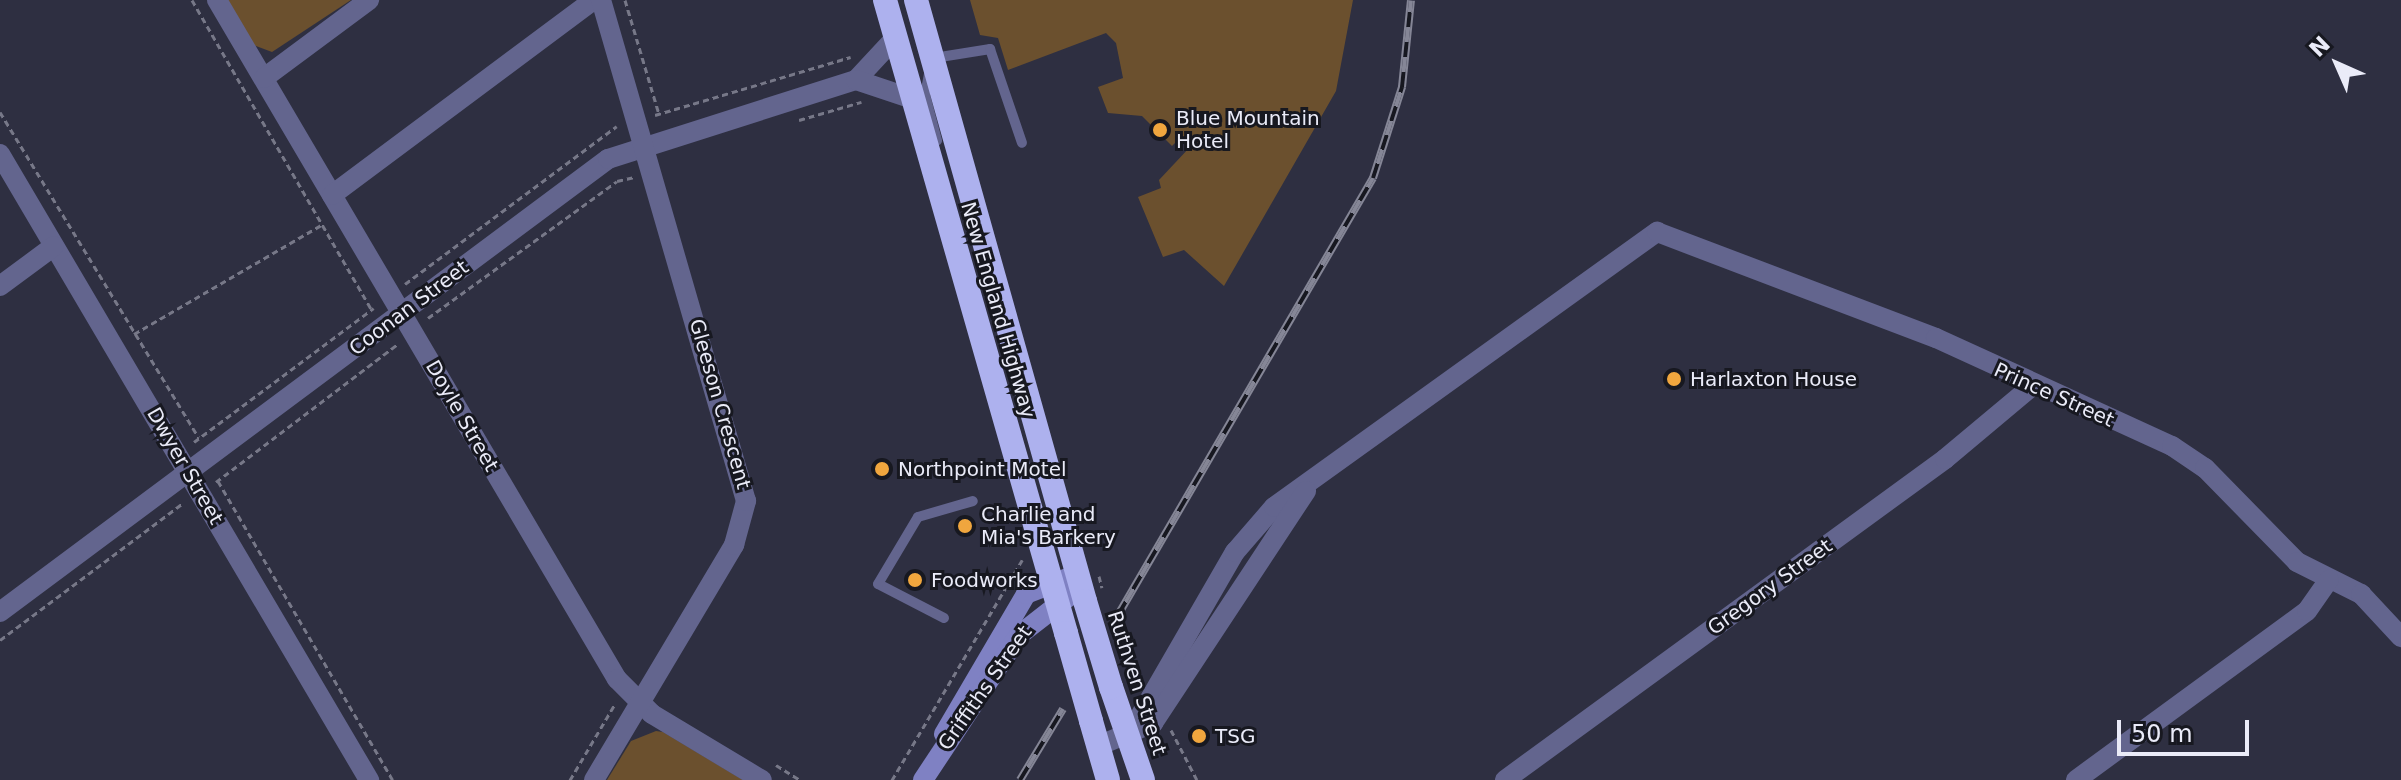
<!DOCTYPE html>
<html>
<head>
<meta charset="utf-8">
<style>
  body { margin:0 }
  #map { position:relative; width:2401px; height:780px; overflow:hidden; background:#2e2f41; font-family:"DejaVu Sans",sans-serif }
  div>[style] { position:absolute }
  .green>* { inset:0; background:#6b502e }
  .path>* { height:3px; margin-top:-1.5px; transform-origin:0; background:repeating-linear-gradient(90deg,#777888 0 6px,transparent 0 10px) }
  .lane>* { height:10px; margin:-5px; padding:0 5px; transform-origin:5px; border-radius:5px; background:#63658e }
  .street>* { height:20px; margin:-10px; padding:0 10px; transform-origin:10px; border-radius:10px; background:#63658e }
  .secondary>* { height:20px; margin:-10px; padding:0 10px; transform-origin:10px; border-radius:10px; background:#7f81c3 }
  .highway>* { height:24px; margin:-12px; padding:0 12px; transform-origin:12px; border-radius:12px; background:#adb1ee }
  .rail>* { height:8px; margin-top:-4px; transform-origin:0; background:repeating-linear-gradient(90deg,#171820 0 15px,#858696 0 30px); box-sizing:border-box; border-block:2px solid #858696 }
  .path-bridge>* { height:3px; margin-top:-1.5px; transform-origin:0; background:repeating-linear-gradient(90deg,#777888 0 6px,transparent 0 10px) }
  .highway-bridge>* { height:24px; margin:-12px; padding:0 12px; transform-origin:12px; border-radius:12px; background:#adb1ee }
  .dots>* { width:22px; height:22px; translate:-50% -50%; box-sizing:border-box; border:4px solid #171820; border-radius:50% }
  span { translate:-50% -50%; white-space:nowrap; text-align:center; line-height:1.15; -webkit-text-stroke:6px #171820; paint-order:stroke }
  .poi-label { font-size:20px; color:#eaebf8 }
  .left { translate:0 -50%; text-align:left }
  .street-label { font-size:20px; color:#eaebf8 }
  .north { position:absolute; left:2297px; top:24px; width:80px; height:80px; -webkit-text-stroke:6px #171820; paint-order:stroke; rotate:315deg; font-size:22px; font-weight:700; line-height:32px; text-align:center; color:#eaebf8 }
  .north::after { content:''; display:block; margin:auto; width:28px; height:36px; background:#eaebf8; clip-path:polygon(50% 0,100% 100%,50% 72%,0 100%) }
  .scale { position:absolute; left:2117px; top:720px; width:132px; height:36px; box-sizing:border-box; border:4px solid #eaebf8; border-top:0; padding-left:10px; font-size:24px; line-height:28px; white-space:nowrap; color:#eaebf8; -webkit-text-stroke:6px #171820; paint-order:stroke }
</style>
</head>
<body>
<div id="map">
  <div class="green">
    <i style="clip-path:polygon(225px 0,351px 0,272px 52px,253px 45px)"></i>
    <i style="clip-path:polygon(970px 0,1353px 0,1336px 91px,1224px 286px,1184px 250px,1163px 257px,1138px 197px,1161px 188px,1159px 180px,1190px 147px,1180px 138px,1172px 146px,1142px 116px,1108px 113px,1098px 87px,1123px 78px,1116px 43px,1106px 33px,1008px 70px,998px 38px,980px 35px)"></i>
    <i style="clip-path:polygon(656px 731px,663px 732px,743px 780px,607px 780px,631px 741px)"></i>
  </div>
  <div class="path">
    <i style="left:192px;top:0;width:357px;rotate:59.9deg"></i>
    <i style="left:625px;top:0;width:119px;rotate:73.4deg"></i>
    <i style="left:0;top:112px;width:381px;rotate:58.6deg"></i>
    <i style="left:655px;top:115px;width:204px;rotate:-16.5deg"></i>
    <i style="left:799px;top:120px;width:65px;rotate:-16.2deg"></i>
    <i style="left:405px;top:284px;width:264px;rotate:-36.7deg"></i>
    <i style="left:428px;top:318px;width:233px;rotate:-35.9deg"></i>
    <i style="left:617px;top:181px;width:18px;rotate:-13deg"></i>
    <i style="left:134px;top:334px;width:219px;rotate:-30.2deg"></i>
    <i style="left:194px;top:442px;width:224px;rotate:-36.7deg"></i>
    <i style="left:218px;top:481px;width:346px;rotate:59.7deg"></i>
    <i style="left:216px;top:482px;width:228px;rotate:-37.2deg"></i>
    <i style="left:0;top:640px;width:229px;rotate:-36.8deg"></i>
    <i style="left:1171px;top:730px;width:56px;rotate:62.5deg"></i>
    <i style="left:776px;top:765px;width:28px;rotate:32deg"></i>
    <i style="left:570px;top:780px;width:88px;rotate:-59.4deg"></i>
    <i style="left:892px;top:780px;width:256px;rotate:-59.4deg"></i>
  </div>
  <div class="lane">
    <i style="left:934px;top:58px;width:57px;rotate:-9.1deg"></i>
    <i style="left:990px;top:49px;width:99px;rotate:71.2deg"></i>
    <i style="left:929px;top:74px;width:21px;rotate:101deg"></i>
    <i style="left:925px;top:95px;width:47px;rotate:75.1deg"></i>
    <i style="left:944px;top:618px;width:74px;rotate:-152.7deg"></i>
    <i style="left:878px;top:584px;width:78px;rotate:-59.2deg"></i>
    <i style="left:918px;top:517px;width:57px;rotate:-16.2deg"></i>
  </div>
  <div class="street">
    <i style="left:217px;top:0;width:788px;rotate:59.5deg"></i>
    <i style="left:617px;top:679px;width:49px;rotate:45deg"></i>
    <i style="left:652px;top:714px;width:128px;rotate:31deg"></i>
    <i style="left:264px;top:78px;width:131px;rotate:-36.6deg"></i>
    <i style="left:856px;top:80px;width:57px;rotate:-47.1deg"></i>
    <i style="left:0;top:154px;width:727px;rotate:59.48deg"></i>
    <i style="left:332px;top:195px;width:327px;rotate:-36.7deg"></i>
    <i style="left:0;top:286px;width:67px;rotate:-36.5deg"></i>
    <i style="left:0;top:612px;width:758px;rotate:-36.69deg"></i>
    <i style="left:608px;top:159px;width:260px;rotate:-17.7deg"></i>
    <i style="left:856px;top:80px;width:60px;rotate:18.4deg"></i>
    <i style="left:1128px;top:737px;width:214px;rotate:-60deg"></i>
    <i style="left:1235px;top:552px;width:60px;rotate:-49.1deg"></i>
    <i style="left:1274px;top:507px;width:472px;rotate:-35.7deg"></i>
    <i style="left:1657px;top:232px;width:298px;rotate:20.8deg"></i>
    <i style="left:1936px;top:338px;width:260px;rotate:24.6deg"></i>
    <i style="left:2172px;top:446px;width:40px;rotate:34deg"></i>
    <i style="left:2205px;top:468px;width:132px;rotate:45.6deg"></i>
    <i style="left:2297px;top:562px;width:72px;rotate:26.6deg"></i>
    <i style="left:2361px;top:594px;width:59px;rotate:47.1deg"></i>
    <i style="left:1098px;top:746px;width:60px;rotate:-22.7deg"></i>
    <i style="left:1153px;top:723px;width:278px;rotate:-56.6deg"></i>
    <i style="left:594px;top:780px;width:274px;rotate:-59.2deg"></i>
    <i style="left:734px;top:545px;width:46px;rotate:-74.7deg"></i>
    <i style="left:746px;top:501px;width:522px;rotate:-106.14deg"></i>
    <i style="left:1505px;top:780px;width:545px;rotate:-36.11deg"></i>
    <i style="left:1945px;top:459px;width:112px;rotate:-39.9deg"></i>
    <i style="left:2076px;top:780px;width:286px;rotate:-36.2deg"></i>
    <i style="left:2307px;top:611px;width:38px;rotate:-55deg"></i>
  </div>
  <div class="secondary">
    <i style="left:944px;top:734px;width:162px;rotate:-59.6deg"></i>
    <i style="left:1026px;top:594px;width:56px;rotate:-21deg"></i>
    <i style="left:923px;top:780px;width:174px;rotate:-56.5deg"></i>
    <i style="left:1019px;top:635px;width:62px;rotate:-37.8deg"></i>
  </div>
  <div class="highway">
    <i style="left:885px;top:0;width:658px;rotate:74.04deg"></i>
    <i style="left:916px;top:0;width:624px;rotate:74.29deg"></i>
    <i style="left:1111px;top:687px;width:98px;rotate:71deg"></i>
    <i style="left:1091px;top:721px;width:61px;rotate:73.9deg"></i>
  </div>
  <div class="rail">
    <i style="left:1118px;top:615px;width:506px;rotate:-59.74deg"></i>
    <i style="left:1373px;top:178px;width:96px;rotate:-72.3deg"></i>
    <i style="left:1402px;top:87px;width:87px;rotate:-84.1deg"></i>
    <i style="left:1020px;top:780px;width:83px;rotate:-58.8deg"></i>
  </div>
  <div class="path-bridge">
    <i style="left:1099px;top:576px;width:12px;rotate:76deg"></i>
  </div>
  <div class="highway-bridge">
    <i style="left:1085px;top:601px;width:90px;rotate:73.2deg"></i>
    <i style="left:1066px;top:633px;width:91px;rotate:74.1deg"></i>
  </div>
  <div class="dots">
    <i style="left:1160px;top:130px;background:#f0a63e"></i>
    <i style="left:1674px;top:379px;background:#f0a63e"></i>
    <i style="left:882px;top:469px;background:#f0a63e"></i>
    <i style="left:965px;top:526px;background:#f0a63e"></i>
    <i style="left:915px;top:580px;background:#f0a63e"></i>
    <i style="left:1199px;top:736px;background:#f0a63e"></i>
  </div>
  <div class="poi-label">
    <span class="left" style="left:1176px;top:130px">Blue Mountain<br>Hotel</span>
    <span class="left" style="left:1690px;top:379px">Harlaxton House</span>
    <span class="left" style="left:898px;top:469px">Northpoint Motel</span>
    <span class="left" style="left:981px;top:526px">Charlie and<br>Mia's Barkery</span>
    <span class="left" style="left:931px;top:580px">Foodworks</span>
    <span class="left" style="left:1215px;top:736px">TSG</span>
  </div>
  <div class="street-label">
    <span style="left:409px;top:308px;rotate:-37deg">Coonan Street</span>
    <span style="left:998px;top:310px;rotate:74deg">New England Highway</span>
    <span style="left:2054px;top:395px;rotate:24deg">Prince Street</span>
    <span style="left:720px;top:404px;rotate:74deg">Gleeson Crescent</span>
    <span style="left:462px;top:416px;rotate:60deg">Doyle Street</span>
    <span style="left:185px;top:466px;rotate:60deg">Dwyer Street</span>
    <span style="left:1770px;top:587px;rotate:-36deg">Gregory Street</span>
    <span style="left:1137px;top:683px;rotate:72deg">Ruthven Street</span>
    <span style="left:985px;top:688px;rotate:-55deg">Griffiths Street</span>
  </div>
  <div class="north">N</div>
  <div class="scale">50 m</div>
</div>
</body>
</html>
